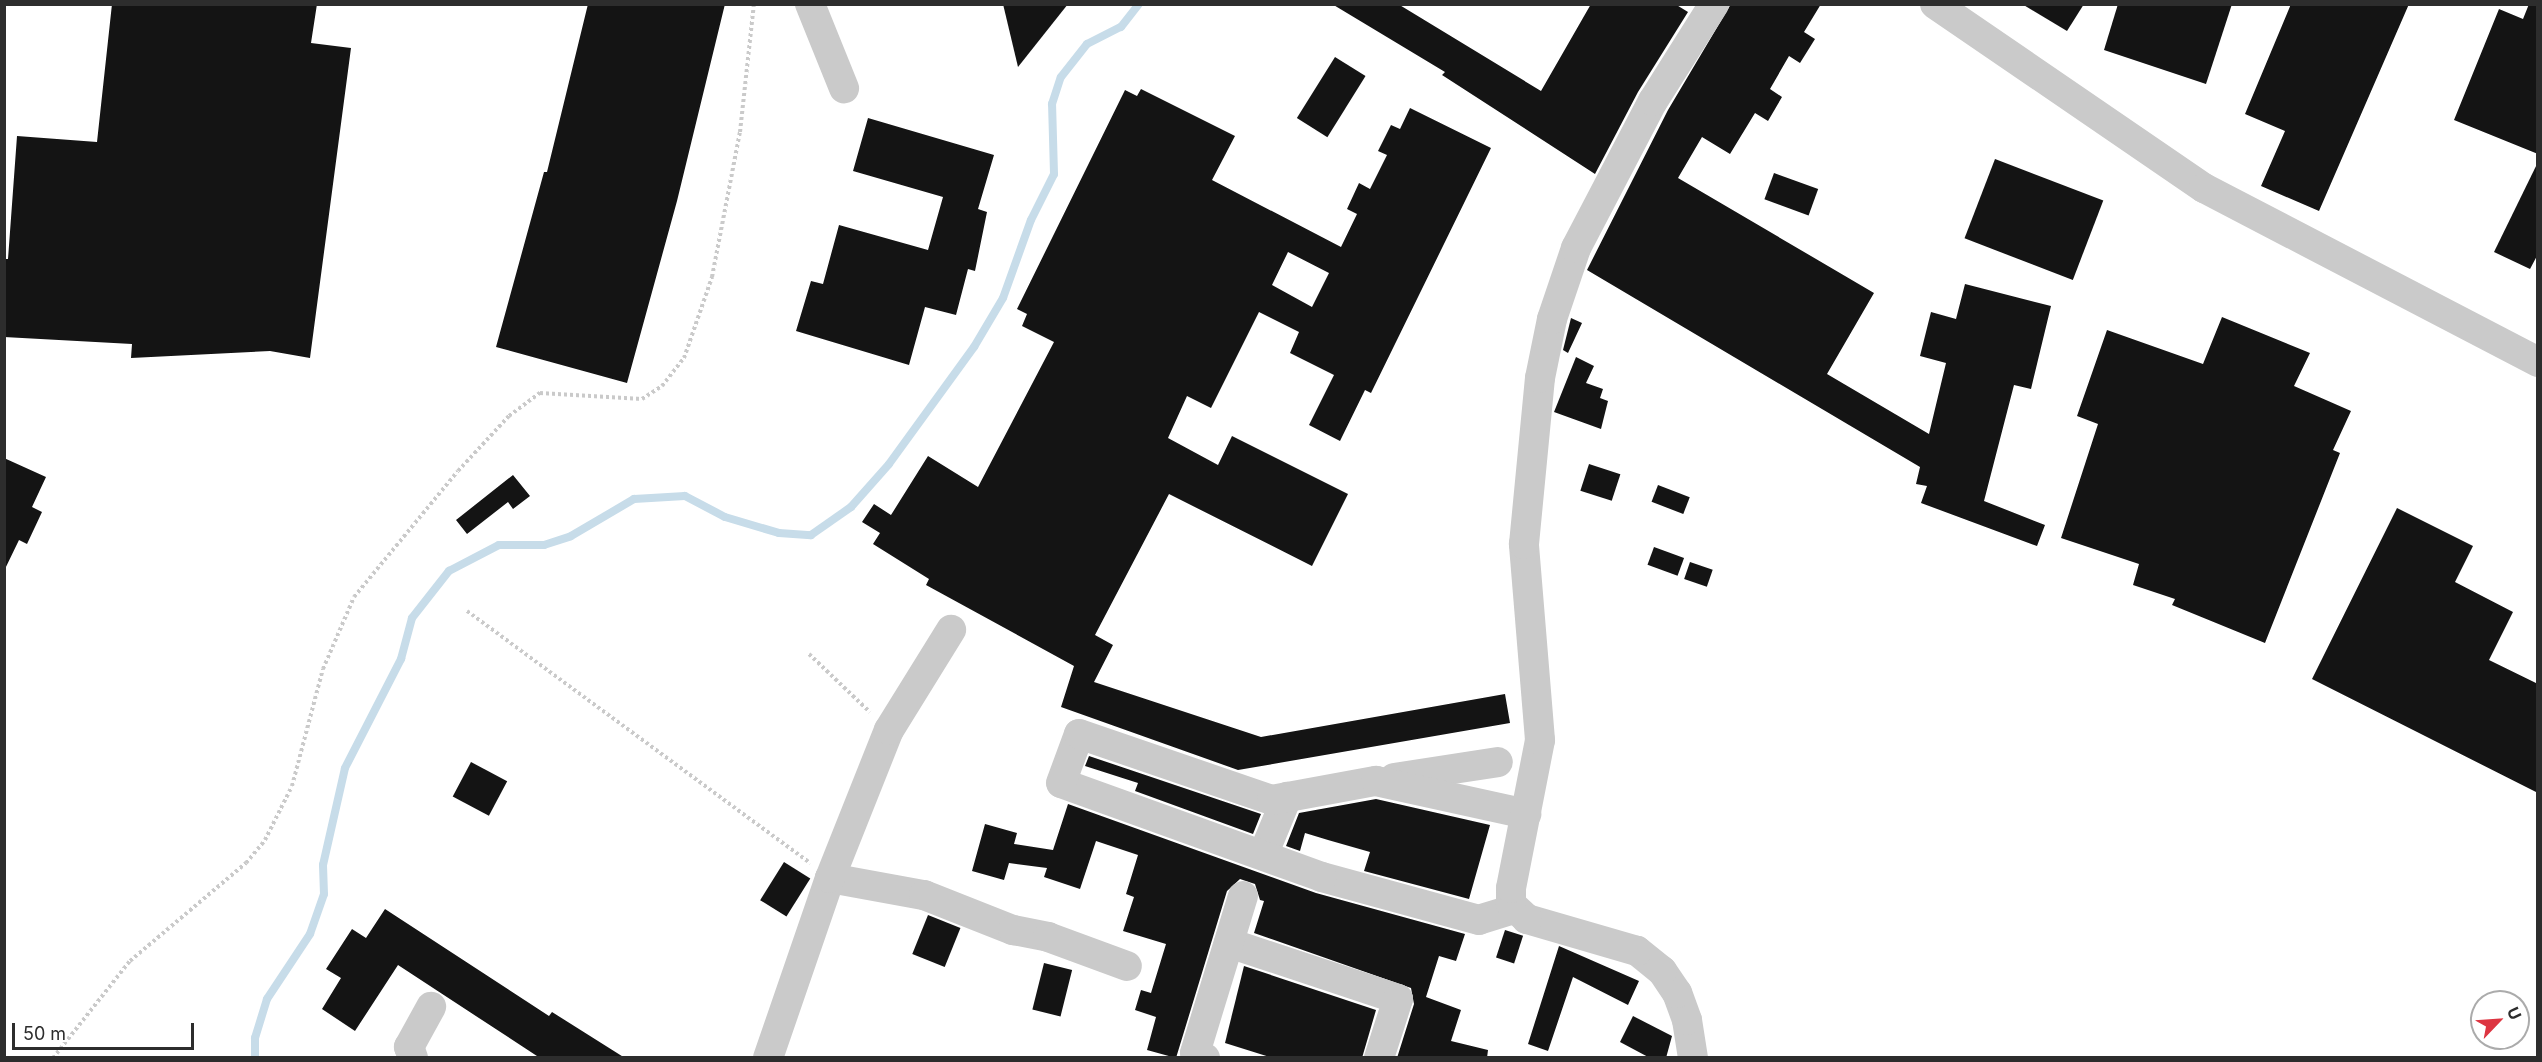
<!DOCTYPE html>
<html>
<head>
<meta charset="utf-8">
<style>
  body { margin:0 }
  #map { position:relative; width:2542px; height:1062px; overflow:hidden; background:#fff; font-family:Inter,sans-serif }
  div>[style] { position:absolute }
  .stream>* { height:8px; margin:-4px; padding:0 4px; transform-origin:4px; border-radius:4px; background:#c7dce9 }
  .building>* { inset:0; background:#141414; transform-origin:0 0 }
  .path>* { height:4px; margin-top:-2px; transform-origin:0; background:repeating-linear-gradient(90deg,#cacaca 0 3px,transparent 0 6px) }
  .minor>* { height:30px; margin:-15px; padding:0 15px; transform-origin:15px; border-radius:15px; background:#cacaca }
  span { translate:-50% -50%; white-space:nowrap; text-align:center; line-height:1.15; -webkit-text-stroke:6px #fff; paint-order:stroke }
  .frame { position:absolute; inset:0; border:6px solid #2d2d2d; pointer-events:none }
  .north { position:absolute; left:2470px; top:990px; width:60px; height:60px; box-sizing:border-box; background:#fff; border:2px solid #ababab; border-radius:50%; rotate:65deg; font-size:16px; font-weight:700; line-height:24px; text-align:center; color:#2d2d2d }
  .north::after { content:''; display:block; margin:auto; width:21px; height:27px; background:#dd3541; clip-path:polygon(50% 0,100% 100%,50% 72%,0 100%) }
  .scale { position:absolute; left:12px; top:1023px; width:182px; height:27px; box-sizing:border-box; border:3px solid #2d2d2d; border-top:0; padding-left:8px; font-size:18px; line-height:21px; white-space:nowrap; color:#2d2d2d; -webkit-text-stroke:4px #fff; paint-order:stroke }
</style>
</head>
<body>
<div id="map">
  <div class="stream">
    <i style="left:255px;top:1058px;width:20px;rotate:-90deg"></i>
    <i style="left:255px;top:1038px;width:41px;rotate:-72.9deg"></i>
    <i style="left:267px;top:999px;width:78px;rotate:-56.5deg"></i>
    <i style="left:310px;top:934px;width:42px;rotate:-70.7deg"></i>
    <i style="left:324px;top:894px;width:29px;rotate:-92deg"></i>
    <i style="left:323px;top:865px;width:99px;rotate:-77.2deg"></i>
    <i style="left:345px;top:768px;width:123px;rotate:-62.8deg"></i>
    <i style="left:401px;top:659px;width:42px;rotate:-75deg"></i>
    <i style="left:412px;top:618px;width:60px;rotate:-51.8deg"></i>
    <i style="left:449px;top:571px;width:56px;rotate:-27.5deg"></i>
    <i style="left:499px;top:545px;width:45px"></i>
    <i style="left:544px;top:545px;width:28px;rotate:-18deg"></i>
    <i style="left:571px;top:536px;width:73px;rotate:-30.4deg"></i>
    <i style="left:634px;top:499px;width:51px;rotate:-3.4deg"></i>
    <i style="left:685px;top:496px;width:45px;rotate:27.7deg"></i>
    <i style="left:725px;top:517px;width:56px;rotate:16.5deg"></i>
    <i style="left:779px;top:533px;width:32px;rotate:4deg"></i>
    <i style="left:811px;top:535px;width:49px;rotate:-35deg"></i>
    <i style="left:851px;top:507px;width:57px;rotate:-48.5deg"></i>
    <i style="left:889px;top:464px;width:145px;rotate:-54deg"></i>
    <i style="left:974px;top:347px;width:57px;rotate:-59.4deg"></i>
    <i style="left:1003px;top:298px;width:83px;rotate:-70.3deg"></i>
    <i style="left:1031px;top:220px;width:51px;rotate:-63.4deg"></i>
    <i style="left:1054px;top:174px;width:70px;rotate:-91.6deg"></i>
    <i style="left:1052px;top:104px;width:28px;rotate:-72deg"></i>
    <i style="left:1061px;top:77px;width:42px;rotate:-51.8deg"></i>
    <i style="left:1087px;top:44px;width:38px;rotate:-27deg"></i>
    <i style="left:1121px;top:27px;width:29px;rotate:-52deg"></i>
  </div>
  <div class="building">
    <i style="clip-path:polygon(112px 4px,317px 4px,311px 43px,351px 48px,310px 358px,270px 351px,131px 358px,132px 344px,4px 337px,4px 259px,8px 259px,17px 136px,97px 142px)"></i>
    <i style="clip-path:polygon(588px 4px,725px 4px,677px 201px,627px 383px,496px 347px,544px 172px,547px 172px)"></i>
    <i style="clip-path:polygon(1003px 4px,1068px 4px,1018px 67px)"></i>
    <i style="clip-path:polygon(1332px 4px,1398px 4px,1541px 91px,1591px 4px,1675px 4px,1688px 12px,1638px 92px,1595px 174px,1442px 75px,1445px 72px)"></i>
    <i style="clip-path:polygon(1731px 4px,1821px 4px,1804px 32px,1815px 39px,1800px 63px,1789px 56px,1770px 89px,1782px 97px,1768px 121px,1755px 113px,1730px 154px,1702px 137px,1678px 178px,1874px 293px,1827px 374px,1929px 434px,1946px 363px,1920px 356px,1931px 312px,1956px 319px,1965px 284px,2051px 306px,2031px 389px,2014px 385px,1984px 501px,2045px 525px,2037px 546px,1921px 503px,1927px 486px,1916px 484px,1920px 467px,1587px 270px,1668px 110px)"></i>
    <i style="clip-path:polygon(2022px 4px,2084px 4px,2067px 31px)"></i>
    <i style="clip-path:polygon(2118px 4px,2232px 4px,2206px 84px,2104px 50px)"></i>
    <i style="clip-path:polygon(2291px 4px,2409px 4px,2319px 211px,2261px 186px,2285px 131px,2245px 114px)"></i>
    <i style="clip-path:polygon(2529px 4px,2538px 4px,2538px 154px,2454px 120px,2499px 9px,2523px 19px)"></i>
    <i style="left:1335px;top:57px;width:36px;height:72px;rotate:32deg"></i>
    <i style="clip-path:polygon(evenodd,1141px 89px,1235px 136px,1212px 180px,1341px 247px,1357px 214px,1347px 209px,1359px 183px,1370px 189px,1387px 155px,1378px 151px,1391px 125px,1400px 129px,1410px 108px,1491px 148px,1371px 393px,1365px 390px,1340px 441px,1309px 425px,1334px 375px,1290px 353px,1299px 332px,1259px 312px,1211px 408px,1187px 396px,1168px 438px,1218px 465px,1232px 436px,1348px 494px,1312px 566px,1169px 494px,1095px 635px,1113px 645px,1094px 682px,1261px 737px,1505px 694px,1510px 723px,1238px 770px,1061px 707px,1074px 666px,926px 585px,929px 579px,873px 544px,880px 533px,862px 522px,874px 504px,891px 515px,928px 456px,978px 487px,1054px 342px,1022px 326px,1027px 314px,1017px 309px,1125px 90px,1137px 96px,1141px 89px,1288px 252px,1329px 273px,1312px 307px,1272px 285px,1288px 252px)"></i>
    <i style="clip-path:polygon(868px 118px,994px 155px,978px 209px,987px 212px,975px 271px,968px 269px,956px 315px,925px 307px,909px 365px,796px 331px,811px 281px,823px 284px,839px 225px,928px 250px,943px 197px,853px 171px)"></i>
    <i style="left:1995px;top:159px;width:116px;height:85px;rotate:21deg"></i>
    <i style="clip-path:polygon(2538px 162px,2538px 254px,2530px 269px,2494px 252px)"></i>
    <i style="left:1774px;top:173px;width:47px;height:28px;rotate:20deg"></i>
    <i style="clip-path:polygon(2222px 317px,2310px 353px,2294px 386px,2351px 411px,2333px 450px,2340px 453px,2265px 643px,2172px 605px,2175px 599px,2133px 585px,2139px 564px,2061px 538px,2098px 424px,2077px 416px,2107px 330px,2203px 364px)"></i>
    <i style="clip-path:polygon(1571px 318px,1582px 323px,1568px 353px,1563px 350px)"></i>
    <i style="clip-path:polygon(1576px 357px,1594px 366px,1586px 383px,1603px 389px,1600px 398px,1608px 401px,1601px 429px,1554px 412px)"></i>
    <i style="clip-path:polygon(4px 458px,46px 477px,32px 507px,42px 512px,27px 544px,19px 540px,4px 571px)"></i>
    <i style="left:1589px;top:464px;width:33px;height:28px;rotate:18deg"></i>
    <i style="clip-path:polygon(513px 475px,530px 496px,513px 509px,508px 502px,467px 534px,456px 520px)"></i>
    <i style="left:1658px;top:485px;width:34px;height:18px;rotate:21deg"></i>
    <i style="clip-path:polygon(2397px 508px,2473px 546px,2455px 582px,2513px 612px,2489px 660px,2538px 684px,2538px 793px,2312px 679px)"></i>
    <i style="left:1654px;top:547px;width:32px;height:19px;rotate:20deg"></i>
    <i style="left:1690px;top:562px;width:24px;height:18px;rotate:19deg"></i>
    <i style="clip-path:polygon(1089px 756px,1261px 814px,1253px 834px,1135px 791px,1138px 783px,1085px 766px)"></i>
    <i style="left:471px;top:762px;width:41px;height:39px;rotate:28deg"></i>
    <i style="clip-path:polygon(1376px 799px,1490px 825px,1469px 899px,1364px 871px,1370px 852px,1328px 840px,1305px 833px,1300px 851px,1286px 846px,1299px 813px)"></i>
    <i style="clip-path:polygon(1068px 804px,1316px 893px,1465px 934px,1456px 961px,1439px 956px,1426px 997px,1461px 1010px,1451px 1041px,1488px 1050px,1487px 1058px,1397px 1058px,1414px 1004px,1411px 988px,1254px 933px,1264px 901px,1260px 900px,1255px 884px,1240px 879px,1227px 891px,1176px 1058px,1147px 1050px,1156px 1017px,1135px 1010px,1141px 990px,1151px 993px,1166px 944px,1123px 931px,1134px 897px,1126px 894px,1138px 855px,1096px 841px,1080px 889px,1044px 877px,1047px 868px,1009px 863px,1004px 880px,972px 871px,985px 824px,1017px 833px,1014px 844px,1053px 850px)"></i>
    <i style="left:784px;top:862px;width:31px;height:45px;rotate:32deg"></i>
    <i style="clip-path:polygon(385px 909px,549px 1016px,552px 1012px,625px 1058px,540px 1058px,398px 965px,355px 1031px,322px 1009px,341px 978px,326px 969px,352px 929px,366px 938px)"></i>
    <i style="left:928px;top:915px;width:35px;height:42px;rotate:22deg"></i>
    <i style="left:1505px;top:930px;width:19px;height:29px;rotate:18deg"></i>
    <i style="clip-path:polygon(1559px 946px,1639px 981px,1628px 1005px,1573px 977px,1548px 1051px,1528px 1044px)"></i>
    <i style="left:1044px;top:963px;width:29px;height:48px;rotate:14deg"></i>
    <i style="clip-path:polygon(1244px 966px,1376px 1010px,1362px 1058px,1273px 1058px,1225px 1043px)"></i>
    <i style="clip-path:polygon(1633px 1016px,1672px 1036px,1666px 1058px,1650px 1058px,1620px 1042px)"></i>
  </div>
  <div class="path">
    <i style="left:467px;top:611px;width:426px;rotate:36.3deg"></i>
    <i style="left:809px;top:654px;width:84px;rotate:43.6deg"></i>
    <i style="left:53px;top:1058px;width:124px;rotate:-51.6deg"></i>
    <i style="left:130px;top:961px;width:152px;rotate:-40.2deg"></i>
    <i style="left:246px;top:863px;width:30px;rotate:-50deg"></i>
    <i style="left:265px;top:840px;width:60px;rotate:-63.4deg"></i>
    <i style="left:292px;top:786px;width:121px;rotate:-75.2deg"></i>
    <i style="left:323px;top:669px;width:78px;rotate:-66.7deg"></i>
    <i style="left:354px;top:597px;width:163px;rotate:-50.5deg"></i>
    <i style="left:458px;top:471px;width:75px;rotate:-47.2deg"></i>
    <i style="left:509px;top:416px;width:39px;rotate:-37deg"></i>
    <i style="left:540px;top:393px;width:102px;rotate:3.4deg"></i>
    <i style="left:642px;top:399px;width:24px;rotate:-33deg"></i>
    <i style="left:662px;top:386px;width:36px;rotate:-52deg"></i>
    <i style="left:684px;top:358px;width:86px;rotate:-70.9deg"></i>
    <i style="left:712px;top:277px;width:148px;rotate:-79.1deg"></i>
    <i style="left:740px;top:132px;width:129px;rotate:-83.8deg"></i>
  </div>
  <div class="minor">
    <i style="left:810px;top:4px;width:91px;rotate:68deg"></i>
    <i style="left:1935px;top:4px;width:326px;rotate:34.4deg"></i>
    <i style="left:2204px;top:188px;width:377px;rotate:27.5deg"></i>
    <i style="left:1394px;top:778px;width:105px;rotate:-8.7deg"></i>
    <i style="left:1263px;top:855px;width:63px;rotate:-67.5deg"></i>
    <i style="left:830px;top:878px;width:96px;rotate:10.3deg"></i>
    <i style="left:924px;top:895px;width:96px;rotate:21.5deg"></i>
    <i style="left:1013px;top:930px;width:36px;rotate:11deg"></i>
    <i style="left:1048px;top:937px;width:84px;rotate:20.2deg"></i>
    <i style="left:1514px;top:909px;width:37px;rotate:163deg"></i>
    <i style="left:1479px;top:920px;width:163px;rotate:-164.7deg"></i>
    <i style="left:1322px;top:877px;width:277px;rotate:-160.2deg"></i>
    <i style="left:1061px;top:783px;width:52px;rotate:-69.8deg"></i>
    <i style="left:1079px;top:734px;width:204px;rotate:18.9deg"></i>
    <i style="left:1272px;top:800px;width:106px;rotate:-10.4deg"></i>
    <i style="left:1376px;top:781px;width:154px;rotate:12.4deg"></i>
    <i style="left:1229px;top:943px;width:178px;rotate:18.3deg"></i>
    <i style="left:1398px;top:999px;width:62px;rotate:107.9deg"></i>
    <i style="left:413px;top:1058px;width:12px;rotate:-110deg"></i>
    <i style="left:409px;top:1047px;width:46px;rotate:-61.2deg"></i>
    <i style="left:768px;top:1058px;width:190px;rotate:-71deg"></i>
    <i style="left:830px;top:878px;width:159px;rotate:-68.3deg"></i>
    <i style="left:889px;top:730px;width:118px;rotate:-58.2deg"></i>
    <i style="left:1205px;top:1058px;width:11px;rotate:-153deg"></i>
    <i style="left:1195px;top:1053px;width:164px;rotate:-73deg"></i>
    <i style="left:1693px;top:1058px;width:38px;rotate:-99deg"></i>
    <i style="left:1687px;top:1020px;width:29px;rotate:-110deg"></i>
    <i style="left:1677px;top:993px;width:27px;rotate:-124deg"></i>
    <i style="left:1662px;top:971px;width:32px;rotate:-141deg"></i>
    <i style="left:1637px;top:951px;width:115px;rotate:-163.8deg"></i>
    <i style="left:1527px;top:919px;width:22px;rotate:-137deg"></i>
    <i style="left:1511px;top:904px;width:16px;rotate:-90deg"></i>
    <i style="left:1511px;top:888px;width:151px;rotate:-78.9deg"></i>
    <i style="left:1540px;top:740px;width:197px;rotate:-94.7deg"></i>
    <i style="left:1524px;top:544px;width:167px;rotate:-84.5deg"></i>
    <i style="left:1540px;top:378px;width:60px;rotate:-78.5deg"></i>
    <i style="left:1552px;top:319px;width:75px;rotate:-71.3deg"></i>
    <i style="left:1576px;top:248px;width:166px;rotate:-62.4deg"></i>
    <i style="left:1653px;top:101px;width:115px;rotate:-57.8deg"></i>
  </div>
  <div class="frame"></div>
  <div class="north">U</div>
  <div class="scale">50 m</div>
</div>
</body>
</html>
